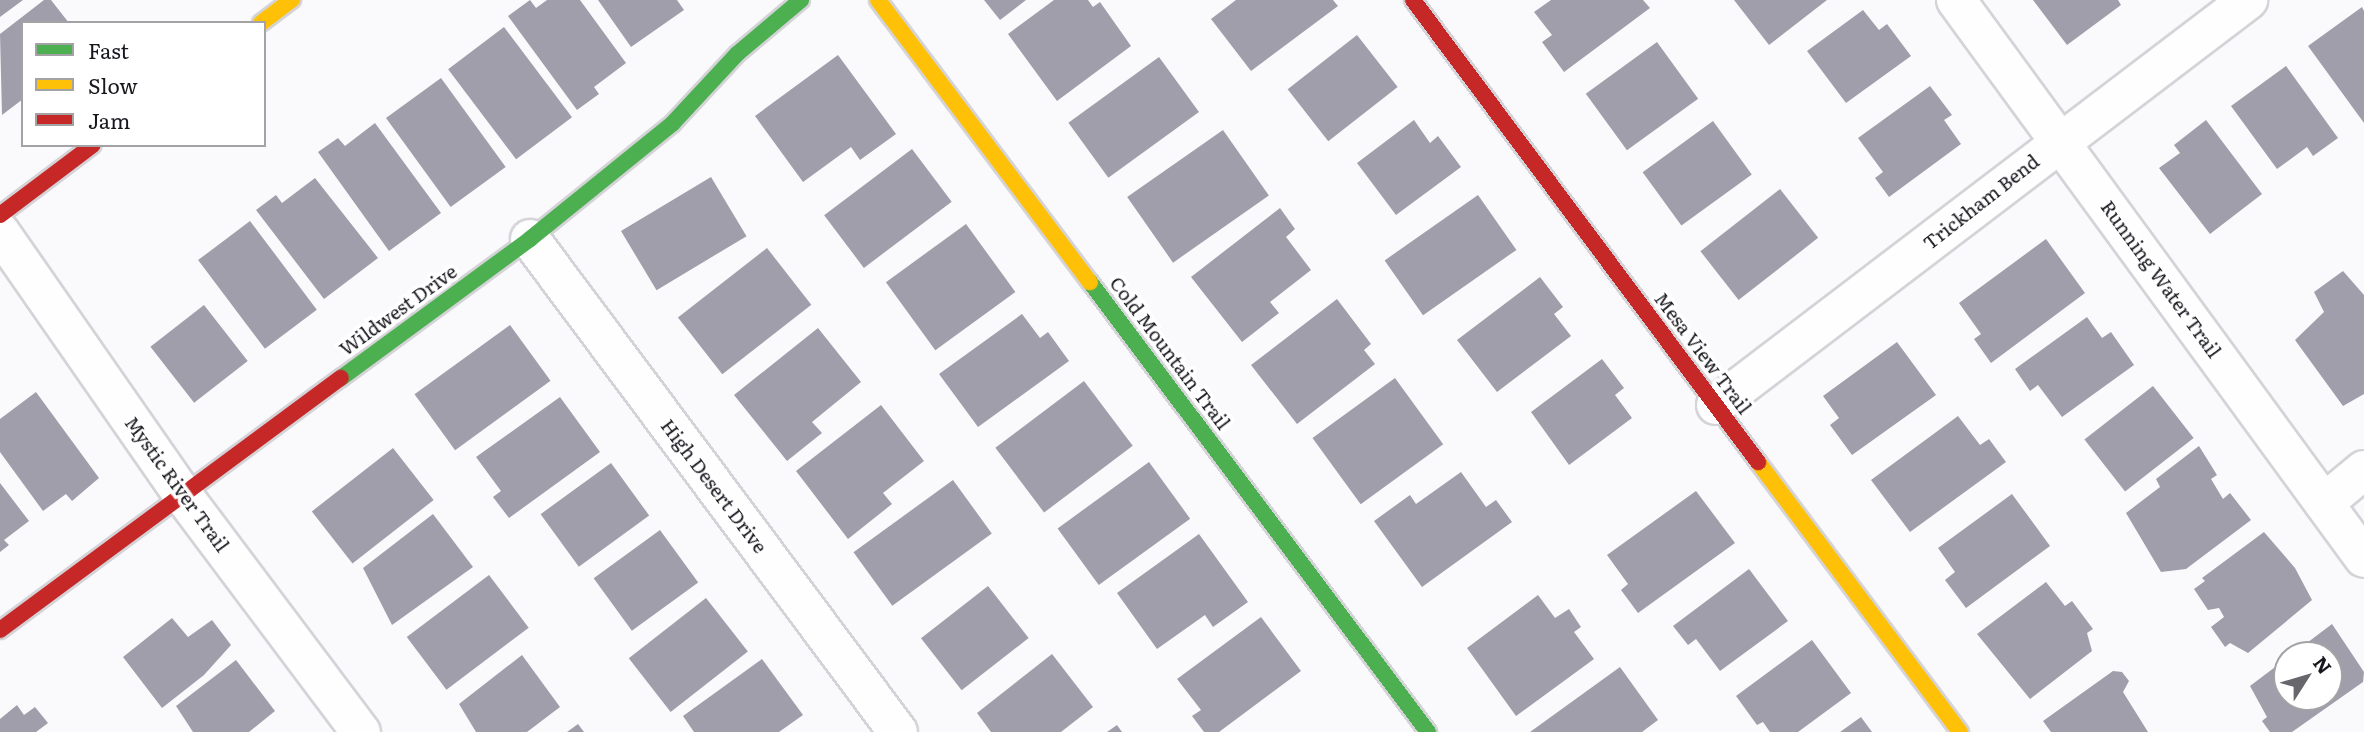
<!DOCTYPE html>
<html>
<head>
<meta charset="utf-8">
<style>
  body { margin:0 }
  #map { position:relative; width:2364px; height:732px; overflow:hidden; background:#fafafc; font-family:Literata,serif }
  div>[style] { position:absolute }
  .building>* { inset:0; background:#a09eaa; transform-origin:0 0 }
  .roads { filter:drop-shadow(2px 0 #d4d3d7) drop-shadow(-2px 0 #d4d3d7) drop-shadow(0 2px #d4d3d7) drop-shadow(0 -2px #d4d3d7) }
  .street>* { height:38px; margin:-19px; padding:0 19px; transform-origin:19px; border-radius:19px; background:#fefeff }
  .fast>* { height:16px; margin:-8px; padding:0 8px; transform-origin:8px; border-radius:8px; background:#4caf50 }
  .slow>* { height:16px; margin:-8px; padding:0 8px; transform-origin:8px; border-radius:8px; background:#ffc107 }
  .jam>* { height:16px; margin:-8px; padding:0 8px; transform-origin:8px; border-radius:8px; background:#c62828 }
  span { translate:-50% -50%; white-space:nowrap; text-align:center; line-height:1.15; -webkit-text-stroke:7px #fff; paint-order:stroke }
  .street-label { font-size:19px; color:#18171e }
  .legend { position:absolute; left:21px; top:21px; width:245px; height:126px; box-sizing:border-box; background:#fff; border:2px solid #a3a2a5; margin:0; padding:9px 12px; list-style:none; font-size:21px; color:#18171e }
  .legend li { display:flex; align-items:center; gap:14px; height:35px }
  .legend b { width:35px; border:2px solid #a3a2a5 }
  .north { position:absolute; left:2273px; top:641px; width:70px; height:70px; box-sizing:border-box; background:#fff; border:2px solid #a3a2a5; border-radius:50%; rotate:53deg; font-size:19px; font-weight:700; line-height:28px; text-align:center; color:#18171e }
  .north::after { content:''; display:block; margin:auto; width:24px; height:32px; background:#67666c; clip-path:polygon(50% 0,100% 100%,50% 72%,0 100%) }
</style>
</head>
<body>
<div id="map">
  <div class="building">
    <i style="clip-path:polygon(0 0,23px 0,0 17px)"></i>
    <i style="clip-path:polygon(44px 0,51px 0,69px 23px,23px 23px,23px 99px,2px 115px,0 34px)"></i>
    <i style="clip-path:polygon(530px 0,536px 8px,547px 0,580px 0,626px 63px,594px 87px,599px 94px,577px 110px,508px 16px)"></i>
    <i style="clip-path:polygon(598px 0,677px 0,684px 10px,631px 47px)"></i>
    <i style="clip-path:polygon(984px 0,1026px 0,1000px 20px)"></i>
    <i style="clip-path:polygon(1054px 0,1088px 0,1093px 7px,1100px 2px,1131px 46px,1057px 101px,1008px 34px)"></i>
    <i style="clip-path:polygon(1236px 0,1333px 0,1338px 6px,1251px 71px,1211px 19px)"></i>
    <i style="clip-path:polygon(1551px 0,1643px 0,1650px 8px,1564px 72px,1542px 42px,1552px 35px,1534px 12px)"></i>
    <i style="clip-path:polygon(1734px 0,1827px 0,1769px 45px)"></i>
    <i style="clip-path:polygon(2033px 0,2118px 0,2121px 5px,2067px 45px)"></i>
    <i style="clip-path:polygon(2362px 7px,2364px 11px,2364px 123px,2308px 46px)"></i>
    <i style="clip-path:polygon(1863px 10px,1879px 30px,1887px 24px,1911px 56px,1846px 103px,1807px 51px)"></i>
    <i style="left:504px;top:27px;width:113px;height:70px;rotate:53deg"></i>
    <i style="left:1357px;top:35px;width:66px;height:88px;rotate:52deg"></i>
    <i style="left:1657px;top:42px;width:70px;height:88px;rotate:54deg"></i>
    <i style="clip-path:polygon(838px 55px,896px 134px,860px 160px,851px 147px,803px 182px,755px 116px)"></i>
    <i style="left:1159px;top:57px;width:68px;height:112px;rotate:54deg"></i>
    <i style="clip-path:polygon(2286px 66px,2338px 138px,2313px 156px,2307px 147px,2277px 169px,2231px 106px)"></i>
    <i style="left:441px;top:78px;width:110px;height:68px;rotate:54deg"></i>
    <i style="clip-path:polygon(1930px 86px,1952px 115px,1944px 120px,1961px 144px,1889px 197px,1875px 178px,1883px 172px,1858px 138px)"></i>
    <i style="clip-path:polygon(1414px 120px,1430px 143px,1438px 136px,1461px 167px,1396px 215px,1357px 163px)"></i>
    <i style="clip-path:polygon(2206px 120px,2262px 194px,2210px 234px,2159px 168px,2180px 153px,2174px 145px)"></i>
    <i style="left:1713px;top:121px;width:66px;height:87px;rotate:54deg"></i>
    <i style="clip-path:polygon(375px 123px,441px 213px,389px 251px,318px 152px,338px 138px,345px 146px)"></i>
    <i style="left:1223px;top:130px;width:80px;height:117px;rotate:55deg"></i>
    <i style="left:912px;top:149px;width:66px;height:110px;rotate:53deg"></i>
    <i style="left:711px;top:177px;width:69px;height:105px;rotate:59deg"></i>
    <i style="clip-path:polygon(315px 178px,378px 258px,324px 299px,256px 210px,276px 195px,282px 203px)"></i>
    <i style="left:1780px;top:189px;width:62px;height:101px;rotate:52deg"></i>
    <i style="left:1478px;top:195px;width:67px;height:114px;rotate:55deg"></i>
    <i style="clip-path:polygon(1280px 208px,1295px 229px,1286px 237px,1311px 270px,1270px 302px,1279px 313px,1242px 342px,1191px 277px)"></i>
    <i style="left:250px;top:221px;width:111px;height:65px;rotate:53deg"></i>
    <i style="left:966px;top:224px;width:84px;height:99px;rotate:54deg"></i>
    <i style="clip-path:polygon(2046px 239px,2085px 293px,1991px 363px,1974px 339px,1981px 334px,1959px 303px)"></i>
    <i style="left:767px;top:248px;width:72px;height:113px;rotate:52deg"></i>
    <i style="clip-path:polygon(2343px 271px,2364px 295px,2364px 394px,2343px 406px,2295px 340px,2324px 312px,2314px 292px)"></i>
    <i style="clip-path:polygon(1540px 277px,1563px 307px,1554px 314px,1571px 336px,1497px 392px,1457px 340px)"></i>
    <i style="clip-path:polygon(1337px 299px,1371px 344px,1364px 350px,1375px 364px,1297px 424px,1251px 365px)"></i>
    <i style="left:204px;top:305px;width:71px;height:68px;rotate:52deg"></i>
    <i style="clip-path:polygon(1022px 314px,1040px 338px,1048px 332px,1069px 361px,978px 427px,939px 374px)"></i>
    <i style="clip-path:polygon(2087px 317px,2102px 338px,2111px 332px,2134px 365px,2062px 417px,2038px 385px,2030px 391px,2015px 369px)"></i>
    <i style="left:510px;top:325px;width:69px;height:118px;rotate:54deg"></i>
    <i style="clip-path:polygon(818px 328px,861px 382px,812px 422px,822px 433px,787px 461px,734px 395px)"></i>
    <i style="clip-path:polygon(1897px 342px,1936px 395px,1852px 455px,1830px 425px,1839px 418px,1823px 396px)"></i>
    <i style="clip-path:polygon(1602px 359px,1624px 388px,1615px 395px,1632px 418px,1569px 465px,1531px 412px)"></i>
    <i style="left:1395px;top:378px;width:82px;height:102px;rotate:54deg"></i>
    <i style="left:1084px;top:381px;width:81px;height:111px;rotate:53deg"></i>
    <i style="left:2153px;top:386px;width:66px;height:87px;rotate:52deg"></i>
    <i style="clip-path:polygon(36px 392px,99px 478px,72px 501px,66px 494px,43px 511px,0 452px,0 419px)"></i>
    <i style="clip-path:polygon(560px 397px,600px 452px,509px 518px,493px 497px,501px 491px,476px 457px)"></i>
    <i style="clip-path:polygon(881px 405px,924px 461px,883px 493px,892px 504px,848px 539px,796px 471px)"></i>
    <i style="clip-path:polygon(1958px 416px,1980px 445px,1989px 439px,2006px 462px,1910px 532px,1871px 480px)"></i>
    <i style="clip-path:polygon(2199px 446px,2217px 475px,2211px 479px,2223px 499px,2230px 493px,2251px 520px,2186px 569px,2161px 572px,2126px 513px,2160px 487px,2156px 479px)"></i>
    <i style="left:393px;top:448px;width:66px;height:103px;rotate:52deg"></i>
    <i style="left:1149px;top:462px;width:70px;height:113px;rotate:54deg"></i>
    <i style="left:611px;top:463px;width:65px;height:87px;rotate:54deg"></i>
    <i style="clip-path:polygon(1461px 472px,1486px 507px,1496px 500px,1512px 522px,1422px 587px,1374px 521px,1410px 495px,1416px 504px)"></i>
    <i style="left:953px;top:480px;width:66px;height:123px;rotate:54deg"></i>
    <i style="clip-path:polygon(0 483px,29px 521px,4px 540px,9px 545px,0 552px)"></i>
    <i style="clip-path:polygon(1696px 491px,1735px 543px,1638px 613px,1621px 590px,1628px 584px,1607px 555px)"></i>
    <i style="clip-path:polygon(2012px 494px,2050px 546px,1966px 608px,1945px 580px,1955px 572px,1938px 548px)"></i>
    <i style="clip-path:polygon(433px 514px,473px 567px,392px 625px,363px 568px)"></i>
    <i style="left:660px;top:530px;width:65px;height:82px;rotate:54deg"></i>
    <i style="clip-path:polygon(2264px 532px,2295px 568px,2312px 600px,2248px 653px,2230px 643px,2225px 647px,2211px 627px,2224px 617px,2219px 608px,2208px 610px,2194px 589px,2205px 581px,2202px 578px)"></i>
    <i style="clip-path:polygon(1199px 534px,1248px 602px,1213px 627px,1205px 615px,1157px 649px,1117px 593px)"></i>
    <i style="clip-path:polygon(1749px 569px,1788px 621px,1720px 671px,1696px 639px,1688px 645px,1673px 626px)"></i>
    <i style="left:489px;top:575px;width:66px;height:103px;rotate:53deg"></i>
    <i style="clip-path:polygon(2046px 582px,2065px 606px,2072px 601px,2093px 629px,2087px 633px,2092px 651px,2030px 699px,1977px 634px)"></i>
    <i style="left:988px;top:586px;width:66px;height:85px;rotate:52deg"></i>
    <i style="clip-path:polygon(1538px 595px,1555px 618px,1569px 609px,1581px 627px,1574px 632px,1594px 659px,1516px 716px,1467px 648px)"></i>
    <i style="left:706px;top:598px;width:68px;height:98px;rotate:52deg"></i>
    <i style="clip-path:polygon(1261px 617px,1301px 671px,1219px 732px,1204px 732px,1192px 716px,1201px 710px,1177px 679px)"></i>
    <i style="clip-path:polygon(172px 618px,188px 637px,212px 620px,231px 645px,204px 675px,162px 708px,123px 657px)"></i>
    <i style="clip-path:polygon(2332px 624px,2364px 672px,2363px 682px,2292px 732px,2270px 732px,2262px 721px,2267px 717px,2250px 686px,2287px 658px,2287px 697px,2329px 697px,2329px 655px,2291px 655px)"></i>
    <i style="clip-path:polygon(1812px 640px,1851px 693px,1798px 732px,1770px 732px,1763px 722px,1757px 725px,1736px 696px)"></i>
    <i style="clip-path:polygon(1052px 654px,1093px 707px,1061px 732px,991px 732px,977px 713px)"></i>
    <i style="clip-path:polygon(522px 655px,560px 707px,527px 732px,476px 732px,459px 704px)"></i>
    <i style="clip-path:polygon(762px 659px,803px 715px,779px 732px,694px 732px,683px 716px)"></i>
    <i style="clip-path:polygon(236px 660px,275px 711px,249px 732px,193px 732px,176px 706px)"></i>
    <i style="clip-path:polygon(1620px 667px,1658px 720px,1642px 732px,1530px 732px)"></i>
    <i style="clip-path:polygon(2113px 671px,2122px 672px,2129px 681px,2123px 692px,2148px 732px,2051px 732px,2043px 721px)"></i>
    <i style="clip-path:polygon(17px 705px,24px 715px,35px 707px,48px 723px,36px 732px,0 732px,0 719px)"></i>
    <i style="clip-path:polygon(1861px 717px,1872px 732px,1840px 732px)"></i>
    <i style="clip-path:polygon(578px 724px,584px 732px,567px 732px)"></i>
    <i style="clip-path:polygon(1117px 725px,1122px 732px,1107px 732px)"></i>
  </div>
  <div class="roads">
    <div class="street">
      <i style="left:1956px;top:0;width:691px;rotate:53.83deg"></i>
      <i style="left:0;top:232px;width:319px;rotate:55.2deg"></i>
      <i style="left:182px;top:494px;width:298px;rotate:53.1deg"></i>
      <i style="left:530px;top:239px;width:615px;rotate:53.26deg"></i>
      <i style="left:1716px;top:405px;width:669px;rotate:-37.28deg"></i>
      <i style="left:2324px;top:503px;width:52px;rotate:-39.5deg"></i>
    </div>
    <div class="fast">
      <i style="left:1090px;top:282px;width:563px;rotate:53.09deg"></i>
      <i style="left:341px;top:378px;width:235px;rotate:-36.3deg"></i>
      <i style="left:530px;top:239px;width:183px;rotate:-39deg"></i>
      <i style="left:672px;top:124px;width:96px;rotate:-47.1deg"></i>
      <i style="left:737px;top:54px;width:84px;rotate:-40.2deg"></i>
    </div>
    <div class="slow">
      <i style="left:878px;top:0;width:353px;rotate:53.1deg"></i>
      <i style="left:261px;top:23px;width:39px;rotate:-37deg"></i>
      <i style="left:1758px;top:462px;width:337px;rotate:53.2deg"></i>
    </div>
    <div class="jam">
      <i style="left:1413px;top:0;width:577px;rotate:53.25deg"></i>
      <i style="left:0;top:215px;width:116px;rotate:-37deg"></i>
      <i style="left:0;top:630px;width:424px;rotate:-36.5deg"></i>
    </div>
  </div>
  <div class="street-label">
    <span style="left:1981px;top:202px;rotate:-38deg">Trickham Bend</span>
    <span style="left:2161px;top:279px;rotate:54deg">Running Water Trail</span>
    <span style="left:398px;top:310px;rotate:-36deg">Wildwest Drive</span>
    <span style="left:1170px;top:353px;rotate:53deg">Cold Mountain Trail</span>
    <span style="left:1703px;top:353px;rotate:53deg">Mesa View Trail</span>
    <span style="left:177px;top:484px;rotate:54deg">Mystic River Trail</span>
    <span style="left:714px;top:486px;rotate:53deg">High Desert Drive</span>
  </div>
  <ul class="legend">
  <li><b style="height:9px;background:#4caf50"></b>Fast</li>
  <li><b style="height:9px;background:#ffc107"></b>Slow</li>
  <li><b style="height:9px;background:#c62828"></b>Jam</li>
  </ul>
  <div class="north">N</div>
</div>
</body>
</html>
